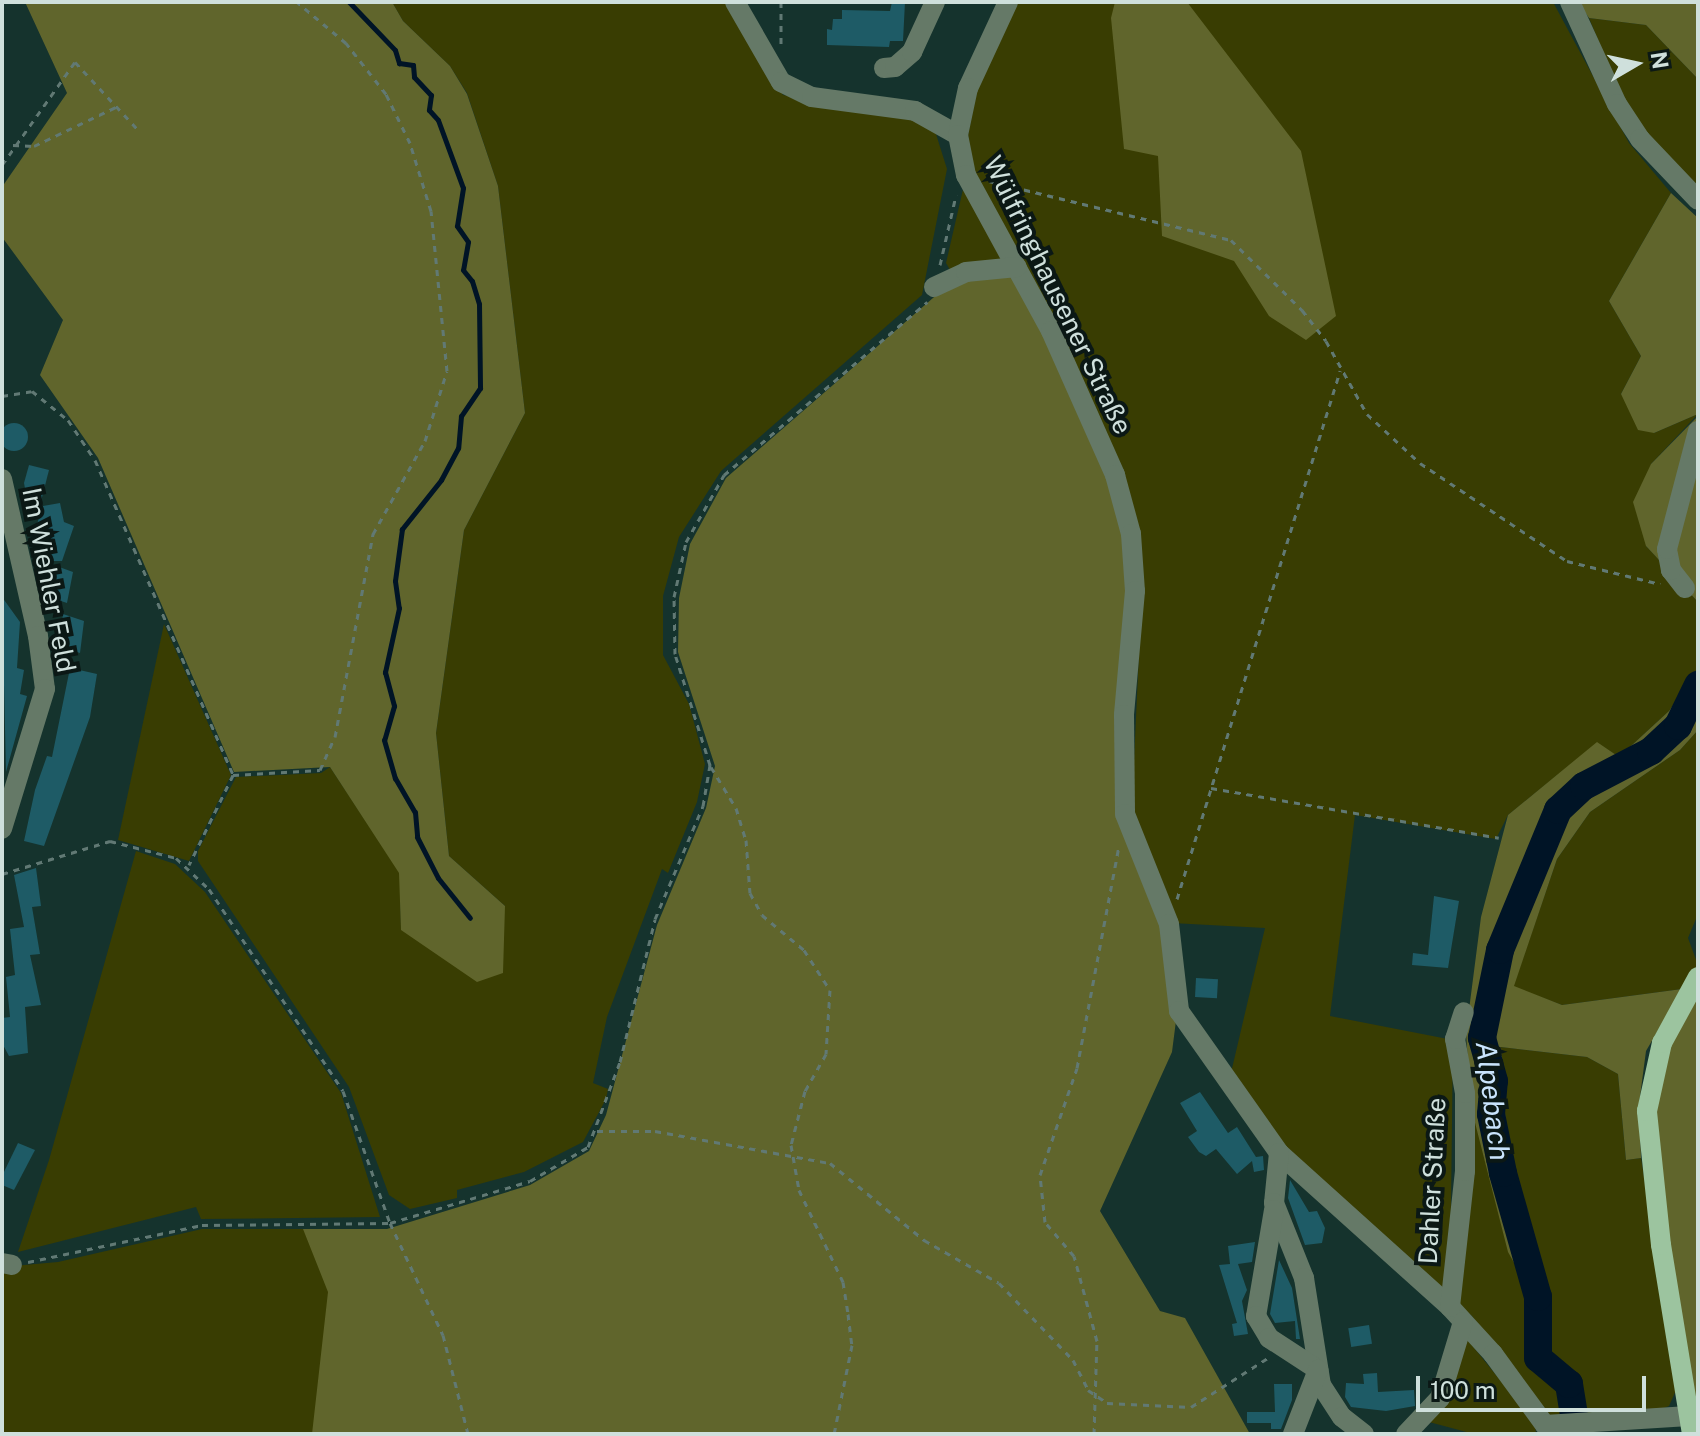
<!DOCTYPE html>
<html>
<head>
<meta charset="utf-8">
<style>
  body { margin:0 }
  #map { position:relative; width:1700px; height:1436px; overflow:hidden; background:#15332d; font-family:"Public Sans",sans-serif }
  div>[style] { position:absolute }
  .green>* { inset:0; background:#393d02 }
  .forest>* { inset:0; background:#60652c }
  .stream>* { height:5px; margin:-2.5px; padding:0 2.5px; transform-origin:2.5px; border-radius:2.5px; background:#001426 }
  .river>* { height:28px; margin:-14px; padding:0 14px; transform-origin:14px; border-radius:14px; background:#001426 }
  .building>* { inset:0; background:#1e5b66; transform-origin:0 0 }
  .round { border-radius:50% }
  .path>* { height:3px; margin-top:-1.5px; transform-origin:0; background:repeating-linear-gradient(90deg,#617974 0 6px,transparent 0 12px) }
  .minor>* { height:20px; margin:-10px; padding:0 10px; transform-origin:10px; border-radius:10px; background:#657967 }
  .major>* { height:20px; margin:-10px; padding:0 10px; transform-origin:10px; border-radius:10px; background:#9cc49f }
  span { translate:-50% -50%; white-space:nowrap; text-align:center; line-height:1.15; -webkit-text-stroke:8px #0b1815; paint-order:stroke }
  .street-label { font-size:26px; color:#cfe0dc }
  .water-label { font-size:28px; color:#c9e4fc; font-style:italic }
  .frame { position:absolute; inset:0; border:4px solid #cfe0dc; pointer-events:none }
  .north { position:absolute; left:1596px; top:24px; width:80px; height:80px; -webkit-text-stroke:6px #0b1815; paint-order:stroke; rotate:81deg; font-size:22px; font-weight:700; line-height:32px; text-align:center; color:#cfe0dc }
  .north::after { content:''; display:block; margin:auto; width:28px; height:36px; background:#cfe0dc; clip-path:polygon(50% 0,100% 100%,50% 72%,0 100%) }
  .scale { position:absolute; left:1416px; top:1376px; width:230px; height:36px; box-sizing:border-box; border:4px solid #cfe0dc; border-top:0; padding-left:10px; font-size:24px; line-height:28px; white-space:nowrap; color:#cfe0dc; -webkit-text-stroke:6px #0b1815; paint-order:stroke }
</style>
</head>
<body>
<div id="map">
  <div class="green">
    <i style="clip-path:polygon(392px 2px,727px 2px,783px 95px,913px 116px,936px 134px,947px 169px,922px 295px,721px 471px,679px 537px,663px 596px,663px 655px,689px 704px,705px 764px,697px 802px,668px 873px,662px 869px,607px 1017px,593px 1083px,608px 1089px,606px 1099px,583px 1142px,524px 1172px,457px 1190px,457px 1198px,410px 1209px,389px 1195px,349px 1087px,198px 861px,198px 851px,236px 777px,321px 773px,330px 767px,400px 873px,401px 930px,505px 906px,449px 856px,436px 733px,464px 530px,525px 413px,498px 186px,467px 93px,450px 66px,403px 21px)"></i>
    <i style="clip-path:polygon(1015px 2px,1553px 2px,1629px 143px,1671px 193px,1609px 301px,1641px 356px,1621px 394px,1654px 433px,1698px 414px,1651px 464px,1646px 546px,1698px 602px,1698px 669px,1669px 711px,1619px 757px,1597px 743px,1508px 815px,1496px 839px,1355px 815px,1330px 1016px,1453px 1040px,1450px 1285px,1441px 1289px,1288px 1149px,1230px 1077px,1265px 928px,1172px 923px,1132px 805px,1141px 609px,973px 169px,968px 135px,980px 77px)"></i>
    <i style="clip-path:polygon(1589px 18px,1646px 25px,1698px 79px,1698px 191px,1652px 142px,1619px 91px)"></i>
    <i style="clip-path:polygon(964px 185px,1008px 261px,953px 275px,946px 263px)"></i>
    <i style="clip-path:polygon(164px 624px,231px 775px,189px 861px,118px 840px)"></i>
    <i style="clip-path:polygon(1698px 730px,1698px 914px,1688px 938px,1698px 965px,1682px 989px,1562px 1005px,1513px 987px,1557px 859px,1590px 812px,1680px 750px)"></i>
    <i style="clip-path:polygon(136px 851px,175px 864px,205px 892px,341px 1093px,380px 1217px,201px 1219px,196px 1207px,18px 1252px,49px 1160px)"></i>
    <i style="clip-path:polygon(1501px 1047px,1587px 1057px,1618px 1074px,1626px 1160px,1641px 1158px,1677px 1388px,1669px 1406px,1646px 1415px,1545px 1416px,1472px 1316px,1456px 1303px,1471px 1107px,1539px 1265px,1507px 1144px)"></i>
    <i style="clip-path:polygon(202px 1229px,303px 1229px,340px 1258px,318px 1434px,2px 1434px,2px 1267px,58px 1262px)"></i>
    <i style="clip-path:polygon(1466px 1338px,1535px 1423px,1536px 1434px,1474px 1434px,1429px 1422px)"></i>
  </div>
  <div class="forest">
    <i style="clip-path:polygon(25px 2px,392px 2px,403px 21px,450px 66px,467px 94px,498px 186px,525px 413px,464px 530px,436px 733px,449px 856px,505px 906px,503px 973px,477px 982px,401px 930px,399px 873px,330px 767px,234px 772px,98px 458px,40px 375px,63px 320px,2px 237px,2px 187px,67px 93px)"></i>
    <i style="clip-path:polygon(1115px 2px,1187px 2px,1301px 151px,1336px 316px,1306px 340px,1269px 316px,1234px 261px,1162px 236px,1158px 156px,1124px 149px,1111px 18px)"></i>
    <i style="clip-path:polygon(1578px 2px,1698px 2px,1698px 79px,1646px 25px,1589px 18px)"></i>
    <i style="clip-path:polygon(1671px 193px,1698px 218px,1698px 414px,1654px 433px,1638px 430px,1621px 394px,1641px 356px,1609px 301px)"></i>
    <i style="clip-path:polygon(1013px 270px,1112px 478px,1126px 536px,1122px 814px,1167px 924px,1177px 1013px,1172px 1052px,1100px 1211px,1160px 1311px,1185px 1318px,1250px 1434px,312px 1434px,328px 1292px,303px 1229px,387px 1229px,530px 1185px,589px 1151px,606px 1115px,657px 925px,706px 808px,715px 766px,678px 652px,679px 598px,690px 544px,726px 478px,941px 291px,967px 277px)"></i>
    <i style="clip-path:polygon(1698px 416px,1698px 602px,1646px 546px,1633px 502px,1651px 464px)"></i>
    <i style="clip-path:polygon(1698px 669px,1698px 730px,1680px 750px,1590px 812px,1557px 859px,1514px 986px,1562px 1005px,1682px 989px,1646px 1051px,1639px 1104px,1641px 1158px,1626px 1160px,1618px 1074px,1587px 1057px,1501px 1047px,1507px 1144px,1539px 1265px,1522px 1277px,1508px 1252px,1471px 1107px,1466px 1033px,1481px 917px,1508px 815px,1597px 742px,1619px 757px,1669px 711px)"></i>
    <i style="clip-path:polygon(1698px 992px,1698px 1429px,1656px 1159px,1654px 1108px,1661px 1065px)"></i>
  </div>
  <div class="stream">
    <i style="left:349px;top:2px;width:66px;rotate:46.2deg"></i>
    <i style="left:395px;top:50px;width:14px;rotate:73deg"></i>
    <i style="left:399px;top:63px;width:14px;rotate:8deg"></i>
    <i style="left:413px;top:65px;width:12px;rotate:85deg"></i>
    <i style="left:414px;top:77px;width:25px;rotate:47deg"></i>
    <i style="left:431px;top:95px;width:15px;rotate:98deg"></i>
    <i style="left:429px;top:110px;width:13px;rotate:48deg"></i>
    <i style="left:438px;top:120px;width:72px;rotate:69.8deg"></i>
    <i style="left:463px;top:188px;width:38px;rotate:99deg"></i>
    <i style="left:457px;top:226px;width:19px;rotate:55deg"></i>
    <i style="left:468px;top:242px;width:28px;rotate:100deg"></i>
    <i style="left:463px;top:270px;width:14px;rotate:51deg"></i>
    <i style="left:472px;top:281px;width:24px;rotate:73deg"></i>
    <i style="left:479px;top:304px;width:84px;rotate:89.3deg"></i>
    <i style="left:480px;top:388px;width:34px;rotate:124deg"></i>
    <i style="left:461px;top:416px;width:32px;rotate:95deg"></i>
    <i style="left:458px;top:448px;width:36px;rotate:118deg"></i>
    <i style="left:441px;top:480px;width:63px;rotate:128.5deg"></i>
    <i style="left:402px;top:529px;width:52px;rotate:97.7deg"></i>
    <i style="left:395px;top:581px;width:27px;rotate:82deg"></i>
    <i style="left:399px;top:608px;width:66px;rotate:102.3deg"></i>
    <i style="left:385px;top:672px;width:35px;rotate:75deg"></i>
    <i style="left:394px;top:706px;width:35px;rotate:106deg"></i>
    <i style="left:384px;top:740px;width:40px;rotate:74deg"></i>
    <i style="left:395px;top:778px;width:39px;rotate:60deg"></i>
    <i style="left:415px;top:812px;width:25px;rotate:85deg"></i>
    <i style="left:417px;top:837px;width:46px;rotate:62.9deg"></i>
    <i style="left:438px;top:878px;width:51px;rotate:51.3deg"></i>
  </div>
  <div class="river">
    <i style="left:1577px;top:1434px;width:51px;rotate:-99.1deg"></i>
    <i style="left:1569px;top:1384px;width:40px;rotate:-140deg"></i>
    <i style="left:1538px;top:1358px;width:61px;rotate:-90deg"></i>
    <i style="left:1538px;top:1297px;width:129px;rotate:-105.8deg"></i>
    <i style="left:1503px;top:1173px;width:60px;rotate:-101.5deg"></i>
    <i style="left:1491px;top:1114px;width:33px;rotate:-85deg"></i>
    <i style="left:1494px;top:1081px;width:45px;rotate:-105.6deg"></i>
    <i style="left:1482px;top:1038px;width:90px;rotate:-78.4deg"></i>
    <i style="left:1500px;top:950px;width:152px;rotate:-67.5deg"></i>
    <i style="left:1558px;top:810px;width:35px;rotate:-43deg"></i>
    <i style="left:1584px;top:786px;width:76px;rotate:-27.6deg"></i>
    <i style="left:1651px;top:751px;width:37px;rotate:-43deg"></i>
    <i style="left:1678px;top:726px;width:46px;rotate:-64deg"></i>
  </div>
  <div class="building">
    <i style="clip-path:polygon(892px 2px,905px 2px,903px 41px,890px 41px,889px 47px,827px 45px,827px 29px,832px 30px,833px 19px,842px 19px,842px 10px,890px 11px)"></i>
    <i class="round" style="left:0;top:423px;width:28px;height:28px"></i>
    <i style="clip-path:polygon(29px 465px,49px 470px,39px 509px,29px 511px,24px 483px)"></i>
    <i style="clip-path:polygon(60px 503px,64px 522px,74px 526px,62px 561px,38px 561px,38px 544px,31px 542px,43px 506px)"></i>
    <i style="clip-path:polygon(51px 564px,73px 572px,67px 603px,49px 597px,52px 588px,44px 586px)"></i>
    <i style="clip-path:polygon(2px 597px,20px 622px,17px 668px,24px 670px,20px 694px,27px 696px,6px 772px)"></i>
    <i style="clip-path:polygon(63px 614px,84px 621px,80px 653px,59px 646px)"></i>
    <i style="clip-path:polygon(75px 669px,97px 674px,90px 717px,44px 846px,24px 841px,35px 790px,47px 756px,52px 757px,69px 673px)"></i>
    <i style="clip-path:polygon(36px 868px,41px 906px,32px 907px,40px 954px,30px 955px,41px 1005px,25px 1007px,28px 1053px,9px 1056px,2px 1043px,2px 1018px,10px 1017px,6px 977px,15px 975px,10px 929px,24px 927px,14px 875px)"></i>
    <i style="clip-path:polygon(1434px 896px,1459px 901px,1448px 968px,1412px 965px,1413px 953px,1428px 955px)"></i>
    <i style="left:1196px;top:978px;width:22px;height:19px;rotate:3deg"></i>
    <i style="clip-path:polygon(1200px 1092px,1228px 1133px,1237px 1127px,1256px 1157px,1263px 1156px,1264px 1170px,1254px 1172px,1252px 1161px,1237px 1174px,1216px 1149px,1206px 1156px,1199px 1152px,1188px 1137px,1197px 1131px,1180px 1103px)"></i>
    <i style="clip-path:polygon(18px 1143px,35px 1150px,14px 1190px,2px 1185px,2px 1176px)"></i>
    <i style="clip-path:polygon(1290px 1180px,1309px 1212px,1317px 1211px,1325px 1228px,1322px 1243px,1305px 1245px,1288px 1198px)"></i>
    <i style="clip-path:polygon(1255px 1242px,1252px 1262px,1238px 1264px,1247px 1290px,1242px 1301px,1248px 1334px,1234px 1336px,1232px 1324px,1237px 1323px,1219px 1265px,1230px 1264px,1228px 1246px)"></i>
    <i style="clip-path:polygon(1279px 1260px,1292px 1288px,1300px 1339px,1296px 1339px,1295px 1321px,1275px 1323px,1270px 1314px)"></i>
    <i style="left:1369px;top:1325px;width:19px;height:21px;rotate:81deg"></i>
    <i style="clip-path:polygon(1377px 1373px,1378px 1392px,1414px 1390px,1415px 1406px,1386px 1411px,1351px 1407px,1345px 1397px,1346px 1383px,1364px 1384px,1363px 1374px)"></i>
    <i style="clip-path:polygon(1274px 1384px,1292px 1384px,1292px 1400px,1281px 1429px,1271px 1429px,1271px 1423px,1247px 1423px,1247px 1412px,1275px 1412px)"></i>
  </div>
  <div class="path">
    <i style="left:781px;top:2px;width:44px;rotate:90deg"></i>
    <i style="left:13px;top:145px;width:21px;rotate:3deg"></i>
    <i style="left:34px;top:146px;width:91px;rotate:-25.4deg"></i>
    <i style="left:2px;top:165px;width:126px;rotate:-54.7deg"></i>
    <i style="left:75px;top:62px;width:96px;rotate:47.1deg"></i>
    <i style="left:989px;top:181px;width:249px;rotate:13.7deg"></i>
    <i style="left:1231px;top:240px;width:100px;rotate:44.6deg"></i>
    <i style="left:1302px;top:310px;width:39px;rotate:52deg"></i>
    <i style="left:1326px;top:341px;width:84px;rotate:60.7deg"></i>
    <i style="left:1367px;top:414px;width:72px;rotate:42.8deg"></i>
    <i style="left:1420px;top:463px;width:177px;rotate:33.7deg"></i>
    <i style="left:1567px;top:561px;width:96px;rotate:13.9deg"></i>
    <i style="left:940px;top:265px;width:72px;rotate:-77.1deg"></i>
    <i style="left:2px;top:396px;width:30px;rotate:-9deg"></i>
    <i style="left:32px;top:391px;width:46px;rotate:38.9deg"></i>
    <i style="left:68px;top:420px;width:48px;rotate:56deg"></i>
    <i style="left:95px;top:460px;width:344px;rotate:66.3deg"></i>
    <i style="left:233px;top:775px;width:100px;rotate:116.1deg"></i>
    <i style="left:711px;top:767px;width:48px;rotate:58.6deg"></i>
    <i style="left:736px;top:808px;width:34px;rotate:73deg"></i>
    <i style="left:746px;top:840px;width:53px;rotate:85.7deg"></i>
    <i style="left:750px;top:893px;width:25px;rotate:61deg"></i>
    <i style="left:762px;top:915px;width:55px;rotate:39.8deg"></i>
    <i style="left:804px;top:950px;width:48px;rotate:57deg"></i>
    <i style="left:830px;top:990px;width:64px;rotate:93.6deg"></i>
    <i style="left:826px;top:1054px;width:43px;rotate:119.6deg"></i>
    <i style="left:805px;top:1091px;width:56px;rotate:104.5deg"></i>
    <i style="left:791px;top:1145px;width:46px;rotate:79.9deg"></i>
    <i style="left:799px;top:1190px;width:102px;rotate:64.4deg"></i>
    <i style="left:843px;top:1282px;width:32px;rotate:81deg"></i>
    <i style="left:848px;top:1314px;width:31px;rotate:83deg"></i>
    <i style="left:852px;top:1345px;width:91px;rotate:101.4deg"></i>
    <i style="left:233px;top:775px;width:87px;rotate:-3.3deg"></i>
    <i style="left:320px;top:770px;width:36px;rotate:-66deg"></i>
    <i style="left:335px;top:737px;width:207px;rotate:-79.4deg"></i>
    <i style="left:373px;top:534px;width:107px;rotate:-60.8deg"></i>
    <i style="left:425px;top:441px;width:73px;rotate:-72.6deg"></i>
    <i style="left:447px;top:371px;width:161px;rotate:-95.7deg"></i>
    <i style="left:431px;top:211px;width:71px;rotate:-107.2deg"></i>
    <i style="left:410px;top:143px;width:55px;rotate:-116.1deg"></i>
    <i style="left:386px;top:94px;width:65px;rotate:-128.1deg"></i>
    <i style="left:346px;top:43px;width:64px;rotate:-140.1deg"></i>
    <i style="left:1211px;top:788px;width:292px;rotate:9.8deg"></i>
    <i style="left:2px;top:874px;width:113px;rotate:-17deg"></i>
    <i style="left:110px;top:841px;width:68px;rotate:14.4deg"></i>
    <i style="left:176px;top:858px;width:45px;rotate:43.2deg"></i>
    <i style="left:209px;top:889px;width:242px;rotate:56.4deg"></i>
    <i style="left:343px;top:1091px;width:140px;rotate:70.4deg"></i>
    <i style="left:390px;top:1223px;width:124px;rotate:64.7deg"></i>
    <i style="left:443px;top:1335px;width:102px;rotate:75.8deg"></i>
    <i style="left:1177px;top:899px;width:553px;rotate:-72.84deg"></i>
    <i style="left:597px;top:1131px;width:58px"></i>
    <i style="left:655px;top:1131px;width:178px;rotate:10.4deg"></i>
    <i style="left:830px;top:1163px;width:122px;rotate:39.3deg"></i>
    <i style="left:924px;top:1240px;width:86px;rotate:29.8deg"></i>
    <i style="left:999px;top:1283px;width:107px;rotate:46.1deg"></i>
    <i style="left:1073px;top:1360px;width:34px;rotate:63deg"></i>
    <i style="left:1088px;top:1390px;width:23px;rotate:34deg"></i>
    <i style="left:1107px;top:1403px;width:84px;rotate:2.7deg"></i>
    <i style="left:1191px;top:1407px;width:91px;rotate:-32.5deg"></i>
    <i style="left:28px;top:1262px;width:178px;rotate:-12deg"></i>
    <i style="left:202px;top:1225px;width:188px;rotate:-0.6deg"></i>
    <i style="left:390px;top:1223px;width:146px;rotate:-16.7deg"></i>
    <i style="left:530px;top:1181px;width:67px;rotate:-30.4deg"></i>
    <i style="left:588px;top:1147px;width:91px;rotate:-69.4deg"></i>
    <i style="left:620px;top:1062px;width:147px;rotate:-76.2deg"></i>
    <i style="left:655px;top:919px;width:123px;rotate:-67deg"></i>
    <i style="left:703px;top:806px;width:42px;rotate:-80.3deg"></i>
    <i style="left:710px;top:765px;width:116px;rotate:-107.5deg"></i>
    <i style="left:675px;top:654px;width:57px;rotate:-91deg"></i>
    <i style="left:674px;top:597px;width:56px;rotate:-77.7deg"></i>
    <i style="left:686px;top:542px;width:77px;rotate:-60.4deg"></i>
    <i style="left:724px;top:475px;width:267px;rotate:-40.4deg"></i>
    <i style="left:1094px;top:1434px;width:93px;rotate:-88.2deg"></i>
    <i style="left:1097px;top:1341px;width:88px;rotate:-105.1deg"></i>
    <i style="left:1074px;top:1256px;width:45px;rotate:-130.5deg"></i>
    <i style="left:1045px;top:1222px;width:47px;rotate:-96.1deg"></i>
    <i style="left:1040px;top:1175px;width:113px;rotate:-70.9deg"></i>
    <i style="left:1077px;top:1068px;width:226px;rotate:-79.3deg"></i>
  </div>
  <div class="minor">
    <i style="left:735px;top:2px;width:92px;rotate:60.1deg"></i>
    <i style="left:781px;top:82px;width:34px;rotate:26deg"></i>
    <i style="left:812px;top:97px;width:104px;rotate:7.7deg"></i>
    <i style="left:915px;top:111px;width:49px;rotate:29.2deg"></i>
    <i style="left:1008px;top:2px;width:95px;rotate:114.9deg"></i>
    <i style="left:968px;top:88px;width:48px;rotate:102deg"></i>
    <i style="left:958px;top:135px;width:41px;rotate:78.7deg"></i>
    <i style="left:966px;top:175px;width:178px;rotate:61.4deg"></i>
    <i style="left:1051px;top:331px;width:158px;rotate:66deg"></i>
    <i style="left:1115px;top:475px;width:61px;rotate:74.8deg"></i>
    <i style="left:1131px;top:534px;width:57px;rotate:86deg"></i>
    <i style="left:1135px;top:591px;width:124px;rotate:95.1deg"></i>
    <i style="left:1124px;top:715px;width:99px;rotate:89.4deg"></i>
    <i style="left:1125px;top:814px;width:118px;rotate:68.2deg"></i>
    <i style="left:1169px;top:924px;width:88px;rotate:83.4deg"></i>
    <i style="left:1179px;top:1011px;width:174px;rotate:54.8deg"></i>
    <i style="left:1279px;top:1153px;width:230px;rotate:42deg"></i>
    <i style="left:1450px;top:1307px;width:64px;rotate:47.5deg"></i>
    <i style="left:1493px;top:1354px;width:88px;rotate:53.8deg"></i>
    <i style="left:1545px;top:1425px;width:144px;rotate:-3.6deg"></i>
    <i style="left:1570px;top:2px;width:112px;rotate:65.3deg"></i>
    <i style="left:1617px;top:104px;width:42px;rotate:56.7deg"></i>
    <i style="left:1640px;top:139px;width:84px;rotate:46.4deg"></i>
    <i style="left:884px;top:68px;width:11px;rotate:-5deg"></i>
    <i style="left:895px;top:67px;width:23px;rotate:-41deg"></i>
    <i style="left:912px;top:52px;width:55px;rotate:-65.3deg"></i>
    <i style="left:934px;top:287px;width:35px;rotate:-25deg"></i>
    <i style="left:966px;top:272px;width:51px;rotate:-5.6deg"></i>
    <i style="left:2px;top:479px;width:161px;rotate:77.1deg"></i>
    <i style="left:38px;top:636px;width:53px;rotate:82.5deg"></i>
    <i style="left:45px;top:689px;width:146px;rotate:107.1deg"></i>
    <i style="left:1685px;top:588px;width:23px;rotate:-128deg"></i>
    <i style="left:1671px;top:570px;width:21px;rotate:-101deg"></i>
    <i style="left:1667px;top:549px;width:122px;rotate:-75.3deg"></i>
    <i style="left:1279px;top:1153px;width:50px;rotate:95.7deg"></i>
    <i style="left:1274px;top:1203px;width:81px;rotate:68.2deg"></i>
    <i style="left:1304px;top:1278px;width:108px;rotate:81deg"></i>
    <i style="left:1321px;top:1385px;width:38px;rotate:57deg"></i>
    <i style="left:1342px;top:1417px;width:28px;rotate:38deg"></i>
    <i style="left:1274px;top:1210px;width:108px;rotate:99.6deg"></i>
    <i style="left:1256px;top:1316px;width:26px;rotate:59deg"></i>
    <i style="left:1269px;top:1338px;width:59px;rotate:33.1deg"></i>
    <i style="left:2px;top:1263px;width:10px;rotate:11deg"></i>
    <i style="left:1450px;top:1307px;width:137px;rotate:-83.7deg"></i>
    <i style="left:1465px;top:1171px;width:78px;rotate:-90deg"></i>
    <i style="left:1465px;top:1093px;width:55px;rotate:-100.5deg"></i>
    <i style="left:1455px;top:1039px;width:28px;rotate:-72deg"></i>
    <i style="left:1293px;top:1434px;width:69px;rotate:-68.7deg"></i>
    <i style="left:1406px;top:1434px;width:50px;rotate:-46.6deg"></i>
    <i style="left:1440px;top:1398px;width:79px;rotate:-73.2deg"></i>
  </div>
  <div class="major">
    <i style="left:1692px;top:1434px;width:192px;rotate:-99.3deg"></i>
    <i style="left:1661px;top:1245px;width:135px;rotate:-96deg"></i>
    <i style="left:1647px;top:1111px;width:70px;rotate:-77.6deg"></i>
    <i style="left:1662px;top:1043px;width:75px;rotate:-61.4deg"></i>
  </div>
  <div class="street-label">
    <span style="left:1058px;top:295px;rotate:64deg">Wülfringhausener Straße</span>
    <span style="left:49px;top:580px;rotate:79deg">Im Wiehler Feld</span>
    <span style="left:1432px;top:1181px;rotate:-87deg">Dahler Straße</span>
  </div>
  <div class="water-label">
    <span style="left:1493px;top:1101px;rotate:83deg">Alpebach</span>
  </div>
  <div class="frame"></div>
  <div class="north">N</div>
  <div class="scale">100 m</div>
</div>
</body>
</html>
